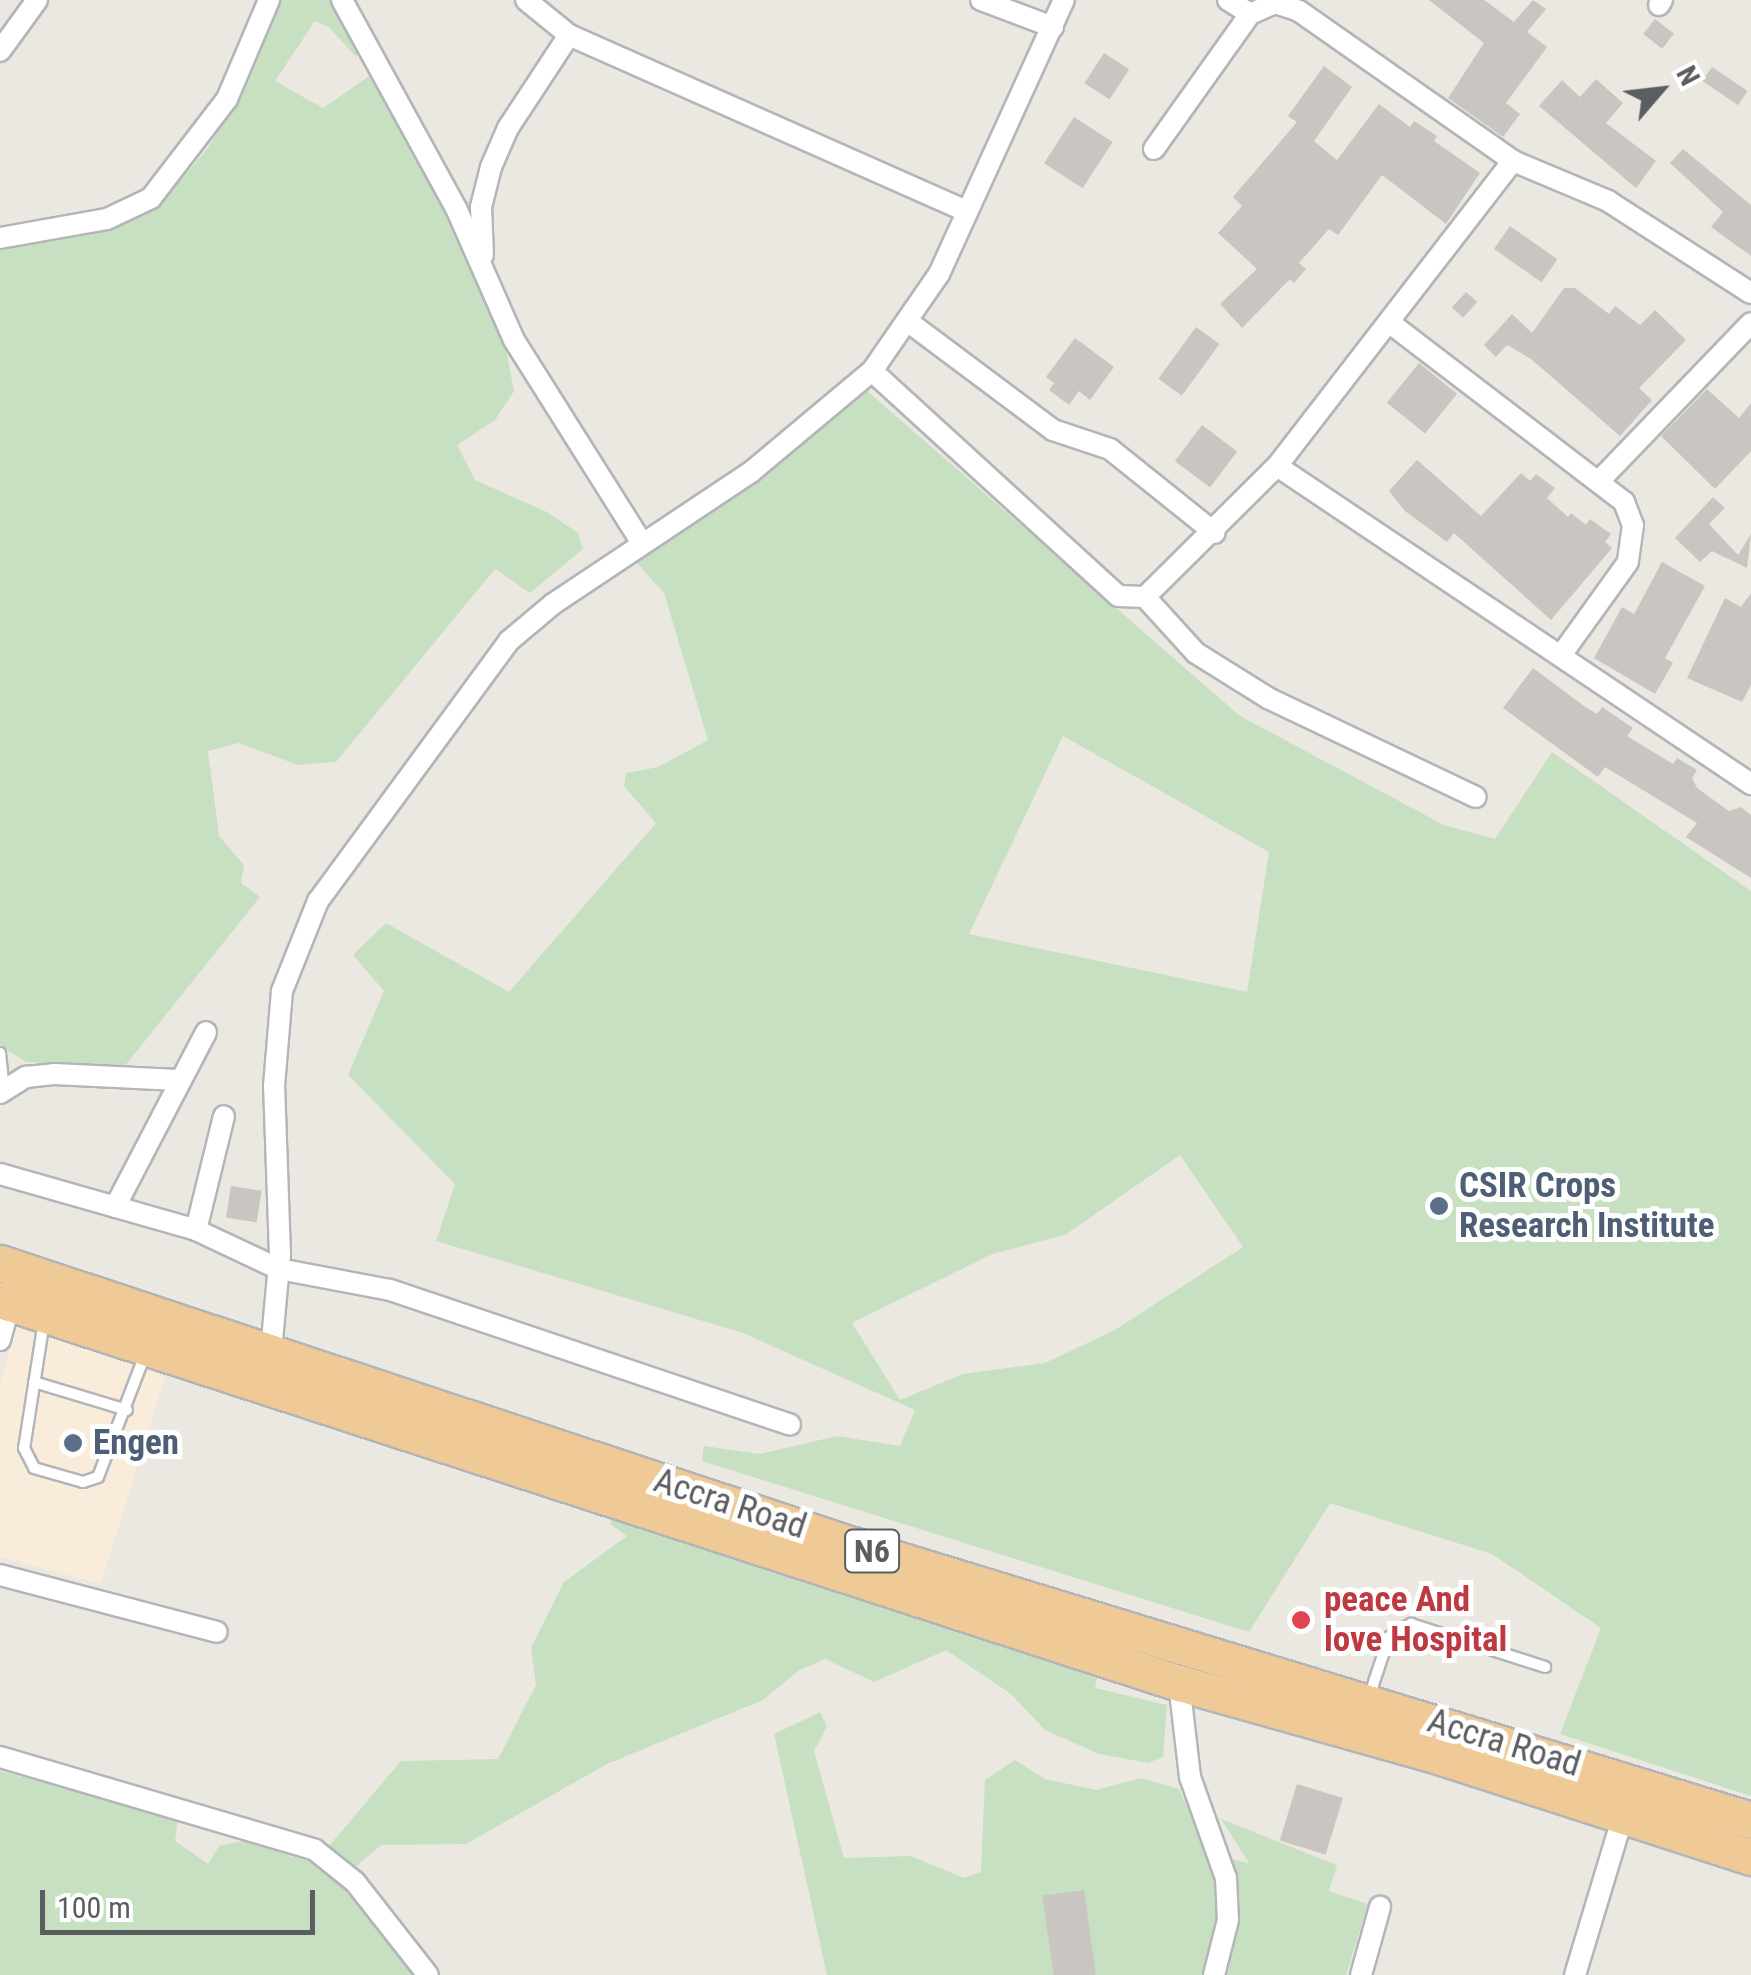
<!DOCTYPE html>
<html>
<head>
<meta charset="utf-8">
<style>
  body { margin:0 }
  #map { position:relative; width:1751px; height:1975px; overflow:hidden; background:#ebe8e2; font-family:"Roboto Condensed",sans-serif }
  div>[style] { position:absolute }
  .commercial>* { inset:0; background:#f9ecda }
  .green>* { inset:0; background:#c7e0c2 }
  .building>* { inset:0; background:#c9c5c1; transform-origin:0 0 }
  .roads { filter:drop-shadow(2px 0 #b3b5b8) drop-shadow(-2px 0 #b3b5b8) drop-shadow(0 2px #b3b5b8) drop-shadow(0 -2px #b3b5b8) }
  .lane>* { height:10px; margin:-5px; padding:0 5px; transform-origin:5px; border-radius:5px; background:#fff }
  .street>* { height:20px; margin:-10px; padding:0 10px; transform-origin:10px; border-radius:10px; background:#fff }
  .highway>* { height:35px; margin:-17.5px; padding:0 17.5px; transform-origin:17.5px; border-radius:17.5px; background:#efca96 }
  .dots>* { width:28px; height:28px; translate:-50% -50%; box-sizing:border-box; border:5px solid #fff; border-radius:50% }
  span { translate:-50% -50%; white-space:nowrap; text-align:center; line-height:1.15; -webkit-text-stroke:10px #fff; paint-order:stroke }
  .shield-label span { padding:2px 8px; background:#fff; border:2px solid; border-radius:8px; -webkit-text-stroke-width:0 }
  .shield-label { font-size:32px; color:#5b5e61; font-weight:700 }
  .service-label { font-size:35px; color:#4e5e75; font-weight:700 }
  .left { translate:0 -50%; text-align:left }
  .street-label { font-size:35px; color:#5b5e61 }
  .health-label { font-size:35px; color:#be3a42; font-weight:700 }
  .north { position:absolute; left:1611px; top:40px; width:100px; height:100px; -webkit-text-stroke:8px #fff; paint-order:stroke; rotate:62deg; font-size:28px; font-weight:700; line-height:40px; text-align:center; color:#5b5e61 }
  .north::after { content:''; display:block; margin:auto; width:35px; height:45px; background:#5b5e61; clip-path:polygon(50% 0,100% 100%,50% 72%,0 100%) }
  .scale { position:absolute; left:40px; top:1890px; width:275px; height:45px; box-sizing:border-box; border:5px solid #5b5e61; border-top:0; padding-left:12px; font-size:30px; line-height:35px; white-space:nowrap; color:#5b5e61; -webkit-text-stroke:8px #fff; paint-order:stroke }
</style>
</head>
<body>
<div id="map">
  <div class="commercial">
    <i style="clip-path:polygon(18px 1316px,168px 1366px,101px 1584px,0 1557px,0 1385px)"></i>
  </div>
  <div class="green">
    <i style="clip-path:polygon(274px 0,330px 0,363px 49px,356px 57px,329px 27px,315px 21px,275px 81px,323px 108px,375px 72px,439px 192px,505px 344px,514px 391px,495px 420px,457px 445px,475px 480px,549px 513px,578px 533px,583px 549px,530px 593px,495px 569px,336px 762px,298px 765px,239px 743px,208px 751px,219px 836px,244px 865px,241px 883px,260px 897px,124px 1067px,26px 1062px,0 1045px,0 249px,115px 225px,181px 180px,208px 148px,242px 86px)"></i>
    <i style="clip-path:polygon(evenodd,865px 389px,1240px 716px,1444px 825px,1495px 839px,1552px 752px,1751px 891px,1751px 1796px,1560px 1734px,1601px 1628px,1492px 1554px,1330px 1503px,1249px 1632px,702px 1461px,704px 1446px,760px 1454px,837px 1436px,900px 1446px,915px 1410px,743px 1333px,436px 1241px,455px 1184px,348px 1075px,384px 991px,353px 955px,386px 923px,509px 992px,656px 823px,624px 786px,626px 773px,658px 767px,708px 740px,664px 593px,636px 562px,865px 389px,1063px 736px,1269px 852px,1247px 992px,969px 934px,1063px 736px,865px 389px,1180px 1155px,1243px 1247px,1115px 1330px,1045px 1363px,963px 1374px,900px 1400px,852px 1323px,992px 1254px,1065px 1235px,1180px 1155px)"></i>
    <i style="clip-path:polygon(616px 1508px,1100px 1665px,1095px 1688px,1167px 1705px,1163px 1757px,1148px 1763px,1099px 1754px,1045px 1730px,1011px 1694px,946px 1650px,874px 1682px,825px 1659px,798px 1671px,763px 1700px,607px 1764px,466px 1844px,381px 1845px,353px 1869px,324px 1852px,401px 1761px,498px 1759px,536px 1685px,531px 1648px,564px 1582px,627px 1536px,610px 1524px)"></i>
    <i style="clip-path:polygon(820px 1712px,827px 1726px,814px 1751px,844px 1858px,911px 1856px,964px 1878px,981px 1872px,985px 1780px,1015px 1760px,1045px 1779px,1096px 1790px,1141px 1778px,1179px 1789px,1208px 1854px,1249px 1863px,1221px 1819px,1337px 1865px,1329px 1891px,1368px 1904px,1346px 1975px,827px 1975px,774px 1734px)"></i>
    <i style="clip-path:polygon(0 1771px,178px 1818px,175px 1841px,208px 1864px,219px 1846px,242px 1841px,314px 1863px,351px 1888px,422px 1975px,0 1975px)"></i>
  </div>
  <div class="building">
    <i style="clip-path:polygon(1429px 0,1484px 0,1514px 22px,1533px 0,1546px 9px,1527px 32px,1547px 47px,1506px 103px,1520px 114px,1503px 137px,1448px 98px,1484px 43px)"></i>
    <i style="left:1655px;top:19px;width:24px;height:19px;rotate:38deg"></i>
    <i style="left:1104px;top:53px;width:30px;height:36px;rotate:33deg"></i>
    <i style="clip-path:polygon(1324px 66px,1352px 87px,1314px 141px,1337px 160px,1379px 104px,1410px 127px,1414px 121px,1437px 136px,1434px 141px,1480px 173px,1446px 224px,1382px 175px,1338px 235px,1329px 229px,1299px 263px,1306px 269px,1294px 283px,1290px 279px,1242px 328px,1220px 304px,1257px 269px,1218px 233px,1242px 206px,1233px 197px,1297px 122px,1288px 116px)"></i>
    <i style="left:1712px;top:67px;width:43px;height:17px;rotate:34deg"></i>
    <i style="clip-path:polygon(1596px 79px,1623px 103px,1606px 123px,1656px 161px,1636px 188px,1539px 106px,1562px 80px,1580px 97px)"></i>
    <i style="left:1074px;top:117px;width:46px;height:55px;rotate:33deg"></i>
    <i style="clip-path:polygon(1683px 149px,1751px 205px,1751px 256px,1711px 227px,1723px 212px,1670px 163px)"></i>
    <i style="left:1510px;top:226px;width:58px;height:28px;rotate:35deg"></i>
    <i style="clip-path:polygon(1564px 288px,1575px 288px,1609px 314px,1615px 306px,1640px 325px,1655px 310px,1686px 340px,1639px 388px,1652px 400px,1620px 436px,1531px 359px,1507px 345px,1496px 357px,1484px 345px,1512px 314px,1532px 333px)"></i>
    <i style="left:1466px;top:292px;width:15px;height:21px;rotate:42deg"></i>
    <i style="left:1196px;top:327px;width:29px;height:64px;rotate:36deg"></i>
    <i style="clip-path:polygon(1075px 338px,1114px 367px,1090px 400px,1079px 391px,1069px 405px,1049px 390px,1054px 383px,1046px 377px)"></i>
    <i style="left:1419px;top:363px;width:49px;height:51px;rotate:39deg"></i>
    <i style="clip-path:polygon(1707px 389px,1739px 418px,1751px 403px,1751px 451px,1715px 489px,1661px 436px)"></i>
    <i style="left:1202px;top:425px;width:44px;height:45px;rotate:37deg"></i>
    <i style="clip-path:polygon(1417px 460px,1481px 516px,1521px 473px,1530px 481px,1536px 474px,1555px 488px,1547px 498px,1568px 517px,1571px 513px,1586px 525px,1590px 519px,1611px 534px,1605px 542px,1612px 548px,1551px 620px,1454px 533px,1447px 542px,1405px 511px,1389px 491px)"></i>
    <i style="clip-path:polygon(1713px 497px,1725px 508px,1709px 524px,1738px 555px,1751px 534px,1747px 568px,1712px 551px,1700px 562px,1675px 538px)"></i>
    <i style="clip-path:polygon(1662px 562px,1705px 586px,1665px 658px,1673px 663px,1655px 694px,1594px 658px,1622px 607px,1634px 614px)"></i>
    <i style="clip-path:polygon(1751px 593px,1751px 685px,1742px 702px,1687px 678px,1725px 598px,1741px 607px)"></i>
    <i style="clip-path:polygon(1533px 668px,1584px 706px,1597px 714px,1602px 707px,1633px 728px,1627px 736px,1673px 764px,1677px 758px,1697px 770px,1692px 778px,1697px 788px,1729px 811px,1741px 807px,1751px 815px,1751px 878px,1686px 837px,1697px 823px,1605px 767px,1598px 777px,1503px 708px)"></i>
    <i style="left:231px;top:1186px;width:31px;height:32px;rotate:9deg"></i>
    <i style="left:1297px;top:1784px;width:48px;height:59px;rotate:17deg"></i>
    <i style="left:1084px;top:1890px;width:86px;height:42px;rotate:82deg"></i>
  </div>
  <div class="roads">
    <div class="lane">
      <i style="left:0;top:1053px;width:36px;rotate:84deg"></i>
      <i style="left:44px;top:1321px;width:129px;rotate:98.9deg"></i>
      <i style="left:24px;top:1448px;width:22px;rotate:63deg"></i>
      <i style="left:34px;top:1468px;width:51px;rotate:15.9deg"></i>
      <i style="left:83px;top:1482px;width:16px;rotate:-18deg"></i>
      <i style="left:98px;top:1477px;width:134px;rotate:-69deg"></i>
      <i style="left:34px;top:1382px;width:97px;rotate:16.8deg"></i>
      <i style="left:1369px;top:1697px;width:63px;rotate:-71.6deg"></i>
      <i style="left:1389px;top:1637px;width:26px;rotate:-31deg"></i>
      <i style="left:1411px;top:1624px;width:141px;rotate:17.8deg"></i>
    </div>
    <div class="street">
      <i style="left:342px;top:0;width:237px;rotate:61.3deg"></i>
      <i style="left:456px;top:208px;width:144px;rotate:66.3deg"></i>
      <i style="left:514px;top:340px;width:239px;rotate:57.8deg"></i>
      <i style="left:526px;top:0;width:55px;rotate:39.1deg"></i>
      <i style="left:569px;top:35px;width:435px;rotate:23.9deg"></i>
      <i style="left:981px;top:0;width:77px;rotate:20.6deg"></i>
      <i style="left:1228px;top:0;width:26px;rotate:32deg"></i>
      <i style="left:1659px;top:5px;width:6px;rotate:-59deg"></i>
      <i style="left:0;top:51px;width:63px;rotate:-54deg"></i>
      <i style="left:1154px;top:149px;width:166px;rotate:-54.6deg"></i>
      <i style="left:1250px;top:14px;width:27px;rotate:-24deg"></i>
      <i style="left:1275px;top:3px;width:25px;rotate:18deg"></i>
      <i style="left:1299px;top:11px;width:261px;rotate:35deg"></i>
      <i style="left:1513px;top:161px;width:103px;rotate:22.8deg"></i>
      <i style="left:1608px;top:201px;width:170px;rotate:32.8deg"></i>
      <i style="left:0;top:238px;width:109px;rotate:-10.1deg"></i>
      <i style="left:107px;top:219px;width:49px;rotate:-25.5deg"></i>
      <i style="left:151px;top:198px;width:125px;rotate:-52.5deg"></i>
      <i style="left:227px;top:99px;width:108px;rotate:-67deg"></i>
      <i style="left:483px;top:255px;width:48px;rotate:-92.4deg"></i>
      <i style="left:481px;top:207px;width:41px;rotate:-76deg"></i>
      <i style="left:491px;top:167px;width:43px;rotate:-66.4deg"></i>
      <i style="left:508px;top:128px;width:111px;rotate:-56.7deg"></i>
      <i style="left:910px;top:323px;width:179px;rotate:36.8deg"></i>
      <i style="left:1053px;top:430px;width:60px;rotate:18.4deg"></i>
      <i style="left:1110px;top:449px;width:134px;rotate:38.7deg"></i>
      <i style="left:1390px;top:323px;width:295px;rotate:37.4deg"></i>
      <i style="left:1624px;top:502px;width:25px;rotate:69deg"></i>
      <i style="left:1633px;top:525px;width:37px;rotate:98deg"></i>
      <i style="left:1628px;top:562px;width:113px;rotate:125.7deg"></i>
      <i style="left:872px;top:371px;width:333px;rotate:42.4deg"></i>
      <i style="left:1118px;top:596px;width:27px;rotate:2deg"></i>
      <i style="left:1145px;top:597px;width:186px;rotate:-44.8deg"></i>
      <i style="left:1277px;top:466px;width:386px;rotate:-52.3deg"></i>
      <i style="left:1277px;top:466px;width:571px;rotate:33.86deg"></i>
      <i style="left:1599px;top:481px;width:219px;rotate:-46.1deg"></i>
      <i style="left:1145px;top:597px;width:76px;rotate:47.7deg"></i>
      <i style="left:1196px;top:653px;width:85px;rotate:32deg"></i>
      <i style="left:1268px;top:698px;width:230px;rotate:25.5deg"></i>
      <i style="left:0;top:1093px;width:31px;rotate:-32deg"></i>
      <i style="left:26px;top:1077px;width:28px;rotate:-6deg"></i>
      <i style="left:54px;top:1074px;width:124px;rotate:2.8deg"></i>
      <i style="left:0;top:1174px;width:204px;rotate:15.9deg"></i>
      <i style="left:196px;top:1230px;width:92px;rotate:25.2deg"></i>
      <i style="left:279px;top:1269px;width:113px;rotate:10.7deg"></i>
      <i style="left:390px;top:1290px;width:422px;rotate:18.6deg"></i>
      <i style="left:115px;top:1207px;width:197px;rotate:-62.5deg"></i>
      <i style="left:196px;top:1230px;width:117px;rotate:-76.2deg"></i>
      <i style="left:0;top:1340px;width:38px;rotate:-75deg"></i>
      <i style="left:270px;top:1362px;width:107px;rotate:-84.7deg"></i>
      <i style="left:280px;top:1255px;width:169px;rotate:-92deg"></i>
      <i style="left:274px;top:1086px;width:95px;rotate:-85.2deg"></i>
      <i style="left:282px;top:991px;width:97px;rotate:-68.2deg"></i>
      <i style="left:318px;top:901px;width:323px;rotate:-53.7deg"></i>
      <i style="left:509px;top:641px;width:57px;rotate:-40.1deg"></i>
      <i style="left:553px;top:604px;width:238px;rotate:-33.7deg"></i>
      <i style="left:751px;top:472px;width:158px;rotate:-39.9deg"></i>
      <i style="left:872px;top:371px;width:118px;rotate:-55.4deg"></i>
      <i style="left:939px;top:274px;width:301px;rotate:-65.5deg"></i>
      <i style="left:0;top:1575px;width:224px;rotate:14.7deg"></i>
      <i style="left:1179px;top:1683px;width:95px;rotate:83.3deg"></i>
      <i style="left:1190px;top:1777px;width:107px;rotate:70.4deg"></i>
      <i style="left:1226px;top:1878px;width:42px;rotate:87.3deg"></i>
      <i style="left:1228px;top:1920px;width:57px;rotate:104.3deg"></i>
      <i style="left:0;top:1757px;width:328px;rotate:16.4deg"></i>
      <i style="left:315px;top:1850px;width:51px;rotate:38.7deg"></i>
      <i style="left:355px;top:1882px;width:118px;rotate:51.9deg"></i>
      <i style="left:1361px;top:1975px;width:71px;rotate:-74.4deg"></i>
      <i style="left:1575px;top:1975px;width:166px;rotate:-73.2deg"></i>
    </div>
    <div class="highway">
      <i style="left:0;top:1263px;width:930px;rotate:18.3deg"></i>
      <i style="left:883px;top:1555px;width:908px;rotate:16.98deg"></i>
      <i style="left:0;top:1300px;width:1240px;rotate:18deg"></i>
      <i style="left:1179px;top:1683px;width:263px;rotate:15.7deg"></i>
      <i style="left:1432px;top:1754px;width:335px;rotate:17.9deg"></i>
    </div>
  </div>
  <div class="dots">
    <i style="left:1439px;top:1206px;background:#5c6f8a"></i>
    <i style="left:73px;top:1443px;background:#5c6f8a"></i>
    <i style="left:1301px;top:1620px;background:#e0444e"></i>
  </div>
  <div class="shield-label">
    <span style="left:872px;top:1551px">N6</span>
  </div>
  <div class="service-label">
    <span class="left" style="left:1459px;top:1206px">CSIR Crops<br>Research Institute</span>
    <span class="left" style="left:93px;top:1443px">Engen</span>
  </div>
  <div class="street-label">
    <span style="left:730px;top:1504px;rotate:18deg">Accra Road</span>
    <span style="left:1504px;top:1743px;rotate:17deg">Accra Road</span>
  </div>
  <div class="health-label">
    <span class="left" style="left:1324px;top:1620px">peace And<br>love Hospital</span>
  </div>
  <div class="north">N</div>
  <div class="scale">100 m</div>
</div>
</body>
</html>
